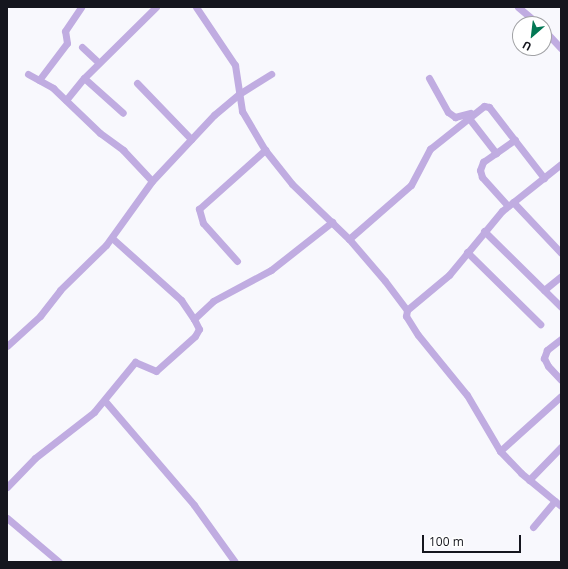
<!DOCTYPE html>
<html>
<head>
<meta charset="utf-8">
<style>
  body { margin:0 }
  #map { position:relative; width:568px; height:569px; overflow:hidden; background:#f8f8fd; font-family:"Open Sans",sans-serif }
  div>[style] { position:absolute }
  .minor>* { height:7px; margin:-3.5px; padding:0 3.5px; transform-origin:3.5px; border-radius:3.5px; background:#c0ace1 }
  span { translate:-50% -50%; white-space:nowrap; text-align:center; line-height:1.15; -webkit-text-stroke:3px #fff; paint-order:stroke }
  .frame { position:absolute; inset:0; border:8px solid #15161e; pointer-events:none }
  .north { position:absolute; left:512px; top:16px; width:40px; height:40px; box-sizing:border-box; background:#fff; border:1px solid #a1a2a5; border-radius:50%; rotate:208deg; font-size:11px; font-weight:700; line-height:16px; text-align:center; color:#15161e }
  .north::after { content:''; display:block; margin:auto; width:14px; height:18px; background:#037854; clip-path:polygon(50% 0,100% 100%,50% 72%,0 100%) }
  .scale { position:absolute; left:422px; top:535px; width:99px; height:18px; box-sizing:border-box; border:2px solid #15161e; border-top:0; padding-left:5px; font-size:12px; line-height:14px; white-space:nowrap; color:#15161e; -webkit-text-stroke:3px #fff; paint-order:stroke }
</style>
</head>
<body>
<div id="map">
  <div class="minor">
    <i style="left:196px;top:7px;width:70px;rotate:56.1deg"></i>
    <i style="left:235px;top:65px;width:47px;rotate:81.3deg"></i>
    <i style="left:242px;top:111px;width:45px;rotate:59.5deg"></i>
    <i style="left:265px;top:150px;width:43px;rotate:51.5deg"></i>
    <i style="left:292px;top:184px;width:79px;rotate:44deg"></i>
    <i style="left:349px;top:239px;width:55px;rotate:49.4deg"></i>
    <i style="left:385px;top:281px;width:36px;rotate:53deg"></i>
    <i style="left:407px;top:310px;width:6px;rotate:99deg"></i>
    <i style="left:406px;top:316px;width:22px;rotate:58deg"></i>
    <i style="left:418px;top:335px;width:77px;rotate:50.8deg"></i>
    <i style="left:467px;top:395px;width:65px;rotate:59.5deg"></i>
    <i style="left:500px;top:451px;width:30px;rotate:46deg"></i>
    <i style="left:521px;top:473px;width:52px;rotate:39.5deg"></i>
    <i style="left:518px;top:7px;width:26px;rotate:40deg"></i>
    <i style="left:544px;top:30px;width:25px;rotate:47deg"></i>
    <i style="left:82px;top:47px;width:23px;rotate:43deg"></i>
    <i style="left:28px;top:74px;width:29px;rotate:29deg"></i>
    <i style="left:53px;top:88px;width:65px;rotate:43.8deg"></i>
    <i style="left:100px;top:133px;width:29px;rotate:36deg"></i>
    <i style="left:123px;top:150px;width:42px;rotate:46.9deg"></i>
    <i style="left:84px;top:78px;width:52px;rotate:41.9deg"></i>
    <i style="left:429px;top:78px;width:39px;rotate:61deg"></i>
    <i style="left:448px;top:112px;width:9px;rotate:36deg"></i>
    <i style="left:455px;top:117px;width:16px;rotate:-15deg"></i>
    <i style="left:39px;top:80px;width:46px;rotate:-52.9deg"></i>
    <i style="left:67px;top:43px;width:12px;rotate:-99deg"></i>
    <i style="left:65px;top:31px;width:29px;rotate:-56deg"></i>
    <i style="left:137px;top:83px;width:78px;rotate:46deg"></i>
    <i style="left:66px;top:100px;width:28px;rotate:-51deg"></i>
    <i style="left:84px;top:78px;width:101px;rotate:-44.6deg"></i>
    <i style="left:468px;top:117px;width:46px;rotate:52.1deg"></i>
    <i style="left:513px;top:202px;width:70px;rotate:46.7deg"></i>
    <i style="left:508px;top:206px;width:39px;rotate:-132deg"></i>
    <i style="left:482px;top:177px;width:7px;rotate:-106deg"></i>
    <i style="left:480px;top:170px;width:9px;rotate:-69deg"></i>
    <i style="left:483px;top:162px;width:39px;rotate:-35deg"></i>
    <i style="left:484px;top:231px;width:108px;rotate:44.6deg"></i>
    <i style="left:112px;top:238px;width:93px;rotate:41.9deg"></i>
    <i style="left:181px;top:300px;width:23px;rotate:56deg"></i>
    <i style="left:349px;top:239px;width:82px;rotate:-41.1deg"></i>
    <i style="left:411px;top:185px;width:41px;rotate:-62.2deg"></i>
    <i style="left:430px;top:149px;width:69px;rotate:-38.5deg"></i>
    <i style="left:484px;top:106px;width:5px;rotate:11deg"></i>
    <i style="left:489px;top:107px;width:90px;rotate:52.2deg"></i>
    <i style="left:467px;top:252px;width:103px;rotate:44.6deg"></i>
    <i style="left:237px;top:261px;width:51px;rotate:-131.8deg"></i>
    <i style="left:203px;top:223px;width:15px;rotate:-106deg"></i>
    <i style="left:199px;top:209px;width:89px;rotate:-41.8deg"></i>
    <i style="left:544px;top:290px;width:22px;rotate:-39deg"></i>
    <i style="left:407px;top:310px;width:55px;rotate:-39.8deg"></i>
    <i style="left:449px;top:275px;width:83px;rotate:-50.4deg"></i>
    <i style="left:502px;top:211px;width:75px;rotate:-38.5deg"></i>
    <i style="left:561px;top:339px;width:18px;rotate:142deg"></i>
    <i style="left:547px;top:350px;width:9px;rotate:111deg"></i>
    <i style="left:544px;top:358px;width:9px;rotate:63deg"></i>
    <i style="left:548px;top:366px;width:19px;rotate:47deg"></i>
    <i style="left:7px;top:346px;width:45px;rotate:-42.3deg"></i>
    <i style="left:40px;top:316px;width:33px;rotate:-52deg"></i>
    <i style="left:60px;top:290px;width:64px;rotate:-44.4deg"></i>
    <i style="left:106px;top:245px;width:79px;rotate:-54.3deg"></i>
    <i style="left:152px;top:181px;width:91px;rotate:-46.8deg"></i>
    <i style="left:214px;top:115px;width:33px;rotate:-40deg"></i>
    <i style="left:239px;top:94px;width:38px;rotate:-32deg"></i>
    <i style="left:105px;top:401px;width:137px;rotate:49.4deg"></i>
    <i style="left:194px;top:505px;width:70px;rotate:54.3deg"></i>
    <i style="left:500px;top:451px;width:82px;rotate:-42deg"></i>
    <i style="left:529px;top:480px;width:46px;rotate:-45.9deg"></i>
    <i style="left:7px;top:487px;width:40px;rotate:-46deg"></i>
    <i style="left:35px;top:458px;width:75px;rotate:-37.9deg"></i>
    <i style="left:94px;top:412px;width:65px;rotate:-50.6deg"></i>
    <i style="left:135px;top:362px;width:23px;rotate:23deg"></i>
    <i style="left:156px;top:371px;width:52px;rotate:-41.9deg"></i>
    <i style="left:195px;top:336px;width:8px;rotate:-60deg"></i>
    <i style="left:199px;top:329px;width:11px;rotate:-117deg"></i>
    <i style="left:194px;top:319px;width:26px;rotate:-43deg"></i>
    <i style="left:213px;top:301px;width:66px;rotate:-28.1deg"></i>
    <i style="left:271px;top:270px;width:78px;rotate:-38.2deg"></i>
    <i style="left:7px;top:518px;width:68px;rotate:40.2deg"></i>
    <i style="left:533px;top:527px;width:34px;rotate:-50deg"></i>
  </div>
  <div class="frame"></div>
  <div class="north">U</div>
  <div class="scale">100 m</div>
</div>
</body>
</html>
